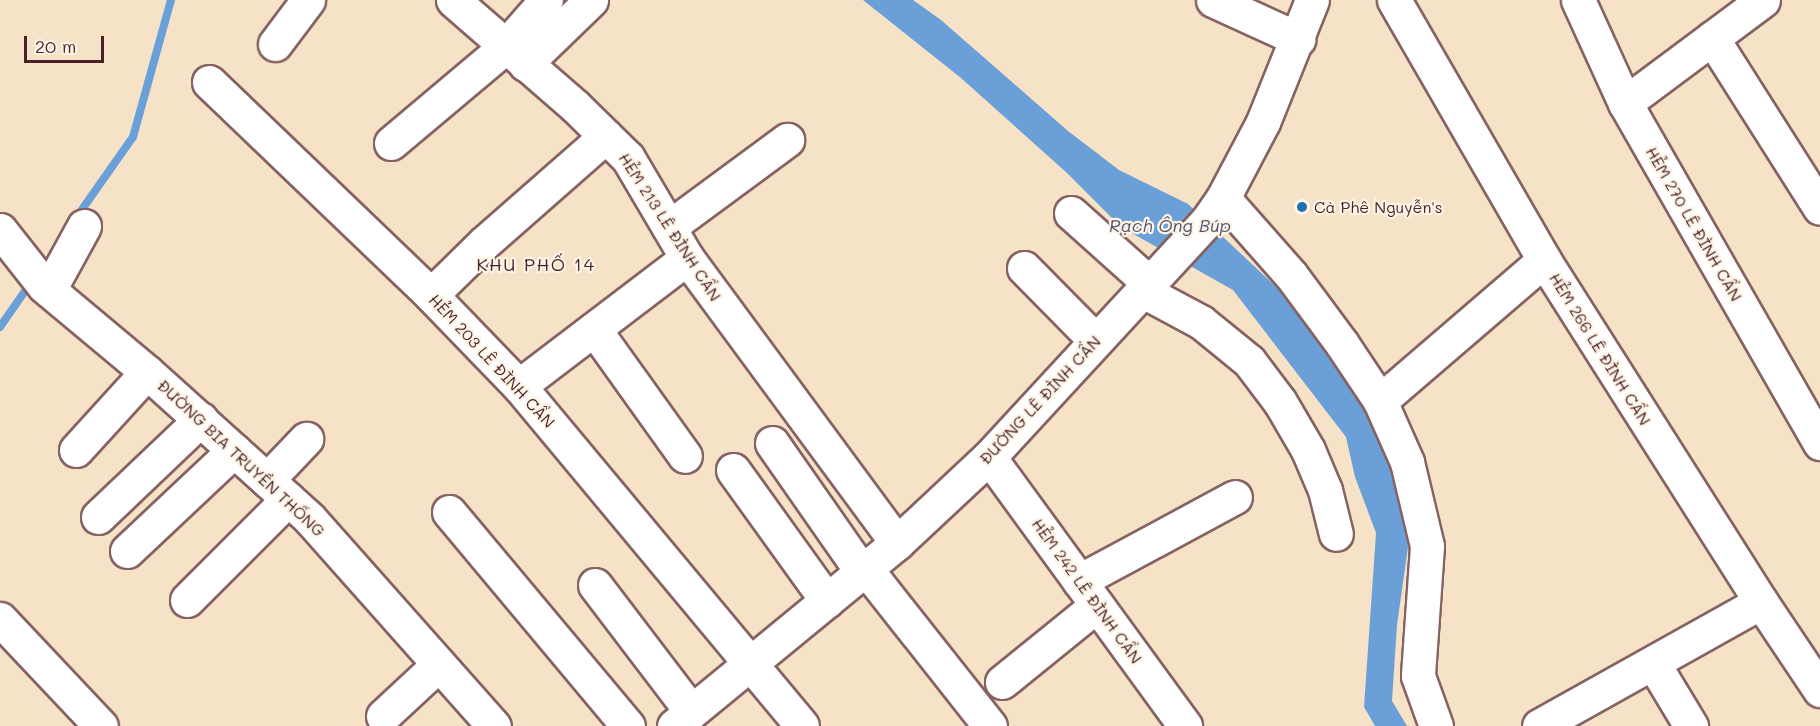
<!DOCTYPE html>
<html>
<head>
<meta charset="utf-8">
<style>
  body { margin:0 }
  #map { position:relative; width:1820px; height:726px; overflow:hidden; background:#f6e2c7; font-family:Mali,sans-serif }
  div>[style] { position:absolute }
  .water>* { inset:0; background:#6aa0d7 }
  .stream>* { height:8px; margin:-4px; padding:0 4px; transform-origin:4px; border-radius:4px; background:#6aa0d7 }
  .roads { filter:drop-shadow(2px 0 #866362) drop-shadow(-2px 0 #866362) drop-shadow(0 2px #866362) drop-shadow(0 -2px #866362) }
  .minor>* { height:33px; margin:-16.5px; padding:0 16.5px; transform-origin:16.5px; border-radius:16.5px; background:#fff }
  .dots>* { width:16px; height:16px; translate:-50% -50%; box-sizing:border-box; border:3px solid #fcf5e5; border-radius:50% }
  span { translate:-50% -50%; white-space:nowrap; text-align:center; line-height:1.15; -webkit-text-stroke:4.5px #fcf5e5; paint-order:stroke }
  .poi-label { font-size:16px; color:#4a1f2b }
  .left { translate:0 -50%; text-align:left }
  .street-label { font-size:16px; color:#4a1f2b }
  .water-label { font-size:18px; color:#575370; font-style:italic }
  .neighbourhood-label { font-size:18px; color:#4a1f2b; letter-spacing:1.5px }
  .scale { position:absolute; left:24px; top:36px; width:80px; height:27px; box-sizing:border-box; border:3px solid #4a1f2b; border-top:0; padding-left:8px; font-size:18px; line-height:21px; white-space:nowrap; color:#4a1f2b; -webkit-text-stroke:4px #fcf5e5; paint-order:stroke }
</style>
</head>
<body>
<div id="map">
  <div class="water">
    <i style="clip-path:polygon(863px 0,913px 0,941px 20px,1068px 131px,1119px 170px,1188px 204px,1304px 313px,1396px 455px,1408px 547px,1397px 625px,1392px 701px,1407px 726px,1375px 726px,1364px 707px,1376px 533px,1355px 477px,1346px 437px,1233px 290px,1121px 227px,1067px 173px,961px 78px)"></i>
  </div>
  <div class="stream">
    <i style="left:76px;top:218px;width:99px;rotate:-54.9deg"></i>
    <i style="left:133px;top:137px;width:142px;rotate:-74.5deg"></i>
    <i style="left:0;top:327px;width:56px;rotate:-55.2deg"></i>
  </div>
  <div class="roads">
    <div class="minor">
      <i style="left:453px;top:0;width:162px;rotate:41deg"></i>
      <i style="left:575px;top:106px;width:74px;rotate:44.5deg"></i>
      <i style="left:628px;top:158px;width:116px;rotate:59.5deg"></i>
      <i style="left:687px;top:258px;width:354px;rotate:53.6deg"></i>
      <i style="left:1213px;top:0;width:94px;rotate:24.6deg"></i>
      <i style="left:1394px;top:0;width:300px;rotate:60deg"></i>
      <i style="left:1544px;top:260px;width:405px;rotate:57.6deg"></i>
      <i style="left:1761px;top:602px;width:106px;rotate:56.2deg"></i>
      <i style="left:1578px;top:0;width:113px;rotate:65.5deg"></i>
      <i style="left:1625px;top:103px;width:392px;rotate:60.2deg"></i>
      <i style="left:1712px;top:38px;width:201px;rotate:57.6deg"></i>
      <i style="left:275px;top:44px;width:55px;rotate:-53.1deg"></i>
      <i style="left:525px;top:64px;width:92px;rotate:-44.1deg"></i>
      <i style="left:209px;top:82px;width:308px;rotate:43.8deg"></i>
      <i style="left:431px;top:295px;width:127px;rotate:46deg"></i>
      <i style="left:519px;top:386px;width:442px;rotate:50.2deg"></i>
      <i style="left:1625px;top:103px;width:172px;rotate:-36.7deg"></i>
      <i style="left:391px;top:143px;width:149px;rotate:-40.1deg"></i>
      <i style="left:505px;top:47px;width:62px;rotate:-48.9deg"></i>
      <i style="left:1223px;top:198px;width:103px;rotate:48.6deg"></i>
      <i style="left:1291px;top:275px;width:86px;rotate:53.5deg"></i>
      <i style="left:1342px;top:344px;width:69px;rotate:56.3deg"></i>
      <i style="left:1380px;top:401px;width:67px;rotate:66.1deg"></i>
      <i style="left:1407px;top:462px;width:86px;rotate:76.6deg"></i>
      <i style="left:1427px;top:546px;width:130px;rotate:94deg"></i>
      <i style="left:1418px;top:676px;width:53px;rotate:70.2deg"></i>
      <i style="left:1071px;top:213px;width:106px;rotate:41.9deg"></i>
      <i style="left:669px;top:227px;width:147px;rotate:-36.4deg"></i>
      <i style="left:0;top:230px;width:71px;rotate:51.8deg"></i>
      <i style="left:44px;top:286px;width:134px;rotate:39.9deg"></i>
      <i style="left:147px;top:372px;width:219px;rotate:42deg"></i>
      <i style="left:310px;top:519px;width:277px;rotate:48.4deg"></i>
      <i style="left:1024px;top:268px;width:101px;rotate:45.4deg"></i>
      <i style="left:49px;top:290px;width:73px;rotate:-61.3deg"></i>
      <i style="left:1143px;top:291px;width:66px;rotate:28.1deg"></i>
      <i style="left:1201px;top:322px;width:62px;rotate:39.1deg"></i>
      <i style="left:1249px;top:361px;width:51px;rotate:52.9deg"></i>
      <i style="left:1280px;top:402px;width:56px;rotate:59.7deg"></i>
      <i style="left:1308px;top:450px;width:43px;rotate:67deg"></i>
      <i style="left:1325px;top:490px;width:45px;rotate:76deg"></i>
      <i style="left:431px;top:295px;width:74px;rotate:-44.5deg"></i>
      <i style="left:484px;top:243px;width:162px;rotate:-41.3deg"></i>
      <i style="left:594px;top:329px;width:156px;rotate:54.4deg"></i>
      <i style="left:519px;top:386px;width:211px;rotate:-37.3deg"></i>
      <i style="left:1380px;top:401px;width:216px;rotate:-40.7deg"></i>
      <i style="left:772px;top:443px;width:157px;rotate:55.1deg"></i>
      <i style="left:76px;top:450px;width:105px;rotate:-47.7deg"></i>
      <i style="left:989px;top:457px;width:333px;rotate:53.9deg"></i>
      <i style="left:733px;top:470px;width:161px;rotate:54.3deg"></i>
      <i style="left:267px;top:480px;width:57px;rotate:-46.4deg"></i>
      <i style="left:449px;top:512px;width:279px;rotate:50.1deg"></i>
      <i style="left:98px;top:517px;width:142px;rotate:-43.6deg"></i>
      <i style="left:127px;top:551px;width:147px;rotate:-43.3deg"></i>
      <i style="left:866px;top:569px;width:200px;rotate:51.7deg"></i>
      <i style="left:1079px;top:581px;width:177px;rotate:-28.3deg"></i>
      <i style="left:595px;top:585px;width:158px;rotate:52.7deg"></i>
      <i style="left:187px;top:600px;width:143px;rotate:-45deg"></i>
      <i style="left:0;top:619px;width:147px;rotate:46.7deg"></i>
      <i style="left:1653px;top:663px;width:74px;rotate:58.9deg"></i>
      <i style="left:1002px;top:682px;width:122px;rotate:-39deg"></i>
      <i style="left:383px;top:716px;width:76px;rotate:-42.9deg"></i>
      <i style="left:674px;top:726px;width:288px;rotate:-39.4deg"></i>
      <i style="left:897px;top:543px;width:126px;rotate:-43.1deg"></i>
      <i style="left:989px;top:457px;width:321px;rotate:-47.3deg"></i>
      <i style="left:1207px;top:221px;width:28px;rotate:-55deg"></i>
      <i style="left:1223px;top:198px;width:86px;rotate:-62.2deg"></i>
      <i style="left:1263px;top:122px;width:131px;rotate:-68.1deg"></i>
      <i style="left:1539px;top:726px;width:254px;rotate:-29.2deg"></i>
    </div>
  </div>
  <div class="dots">
    <i style="left:1302px;top:207px;background:#1f6fb2"></i>
  </div>
  <div class="poi-label">
    <span class="left" style="left:1314px;top:207px">Cà Phê Nguyễn's</span>
  </div>
  <div class="street-label">
    <span style="left:1694px;top:224px;rotate:60deg">HẺM 270 LÊ ĐÌNH CẨN</span>
    <span style="left:670px;top:227px;rotate:57deg">HẺM 213 LÊ ĐÌNH CẨN</span>
    <span style="left:1600px;top:349px;rotate:58deg">HẺM 266 LÊ ĐÌNH CẨN</span>
    <span style="left:492px;top:361px;rotate:47deg">HẺM 203 LÊ ĐÌNH CẨN</span>
    <span style="left:1040px;top:400px;rotate:-47deg">ĐƯỜNG LÊ ĐÌNH CẨN</span>
    <span style="left:241px;top:458px;rotate:43deg">ĐƯỜNG BIA TRUYỀN THỐNG</span>
    <span style="left:1087px;top:591px;rotate:54deg">HẺM 242 LÊ ĐÌNH CẨN</span>
  </div>
  <div class="water-label">
    <span style="left:1170px;top:225px">Rạch Ông Búp</span>
  </div>
  <div class="neighbourhood-label">
    <span style="left:536px;top:264px">KHU PHỐ 14</span>
  </div>
  <div class="scale">20 m</div>
</div>
</body>
</html>
